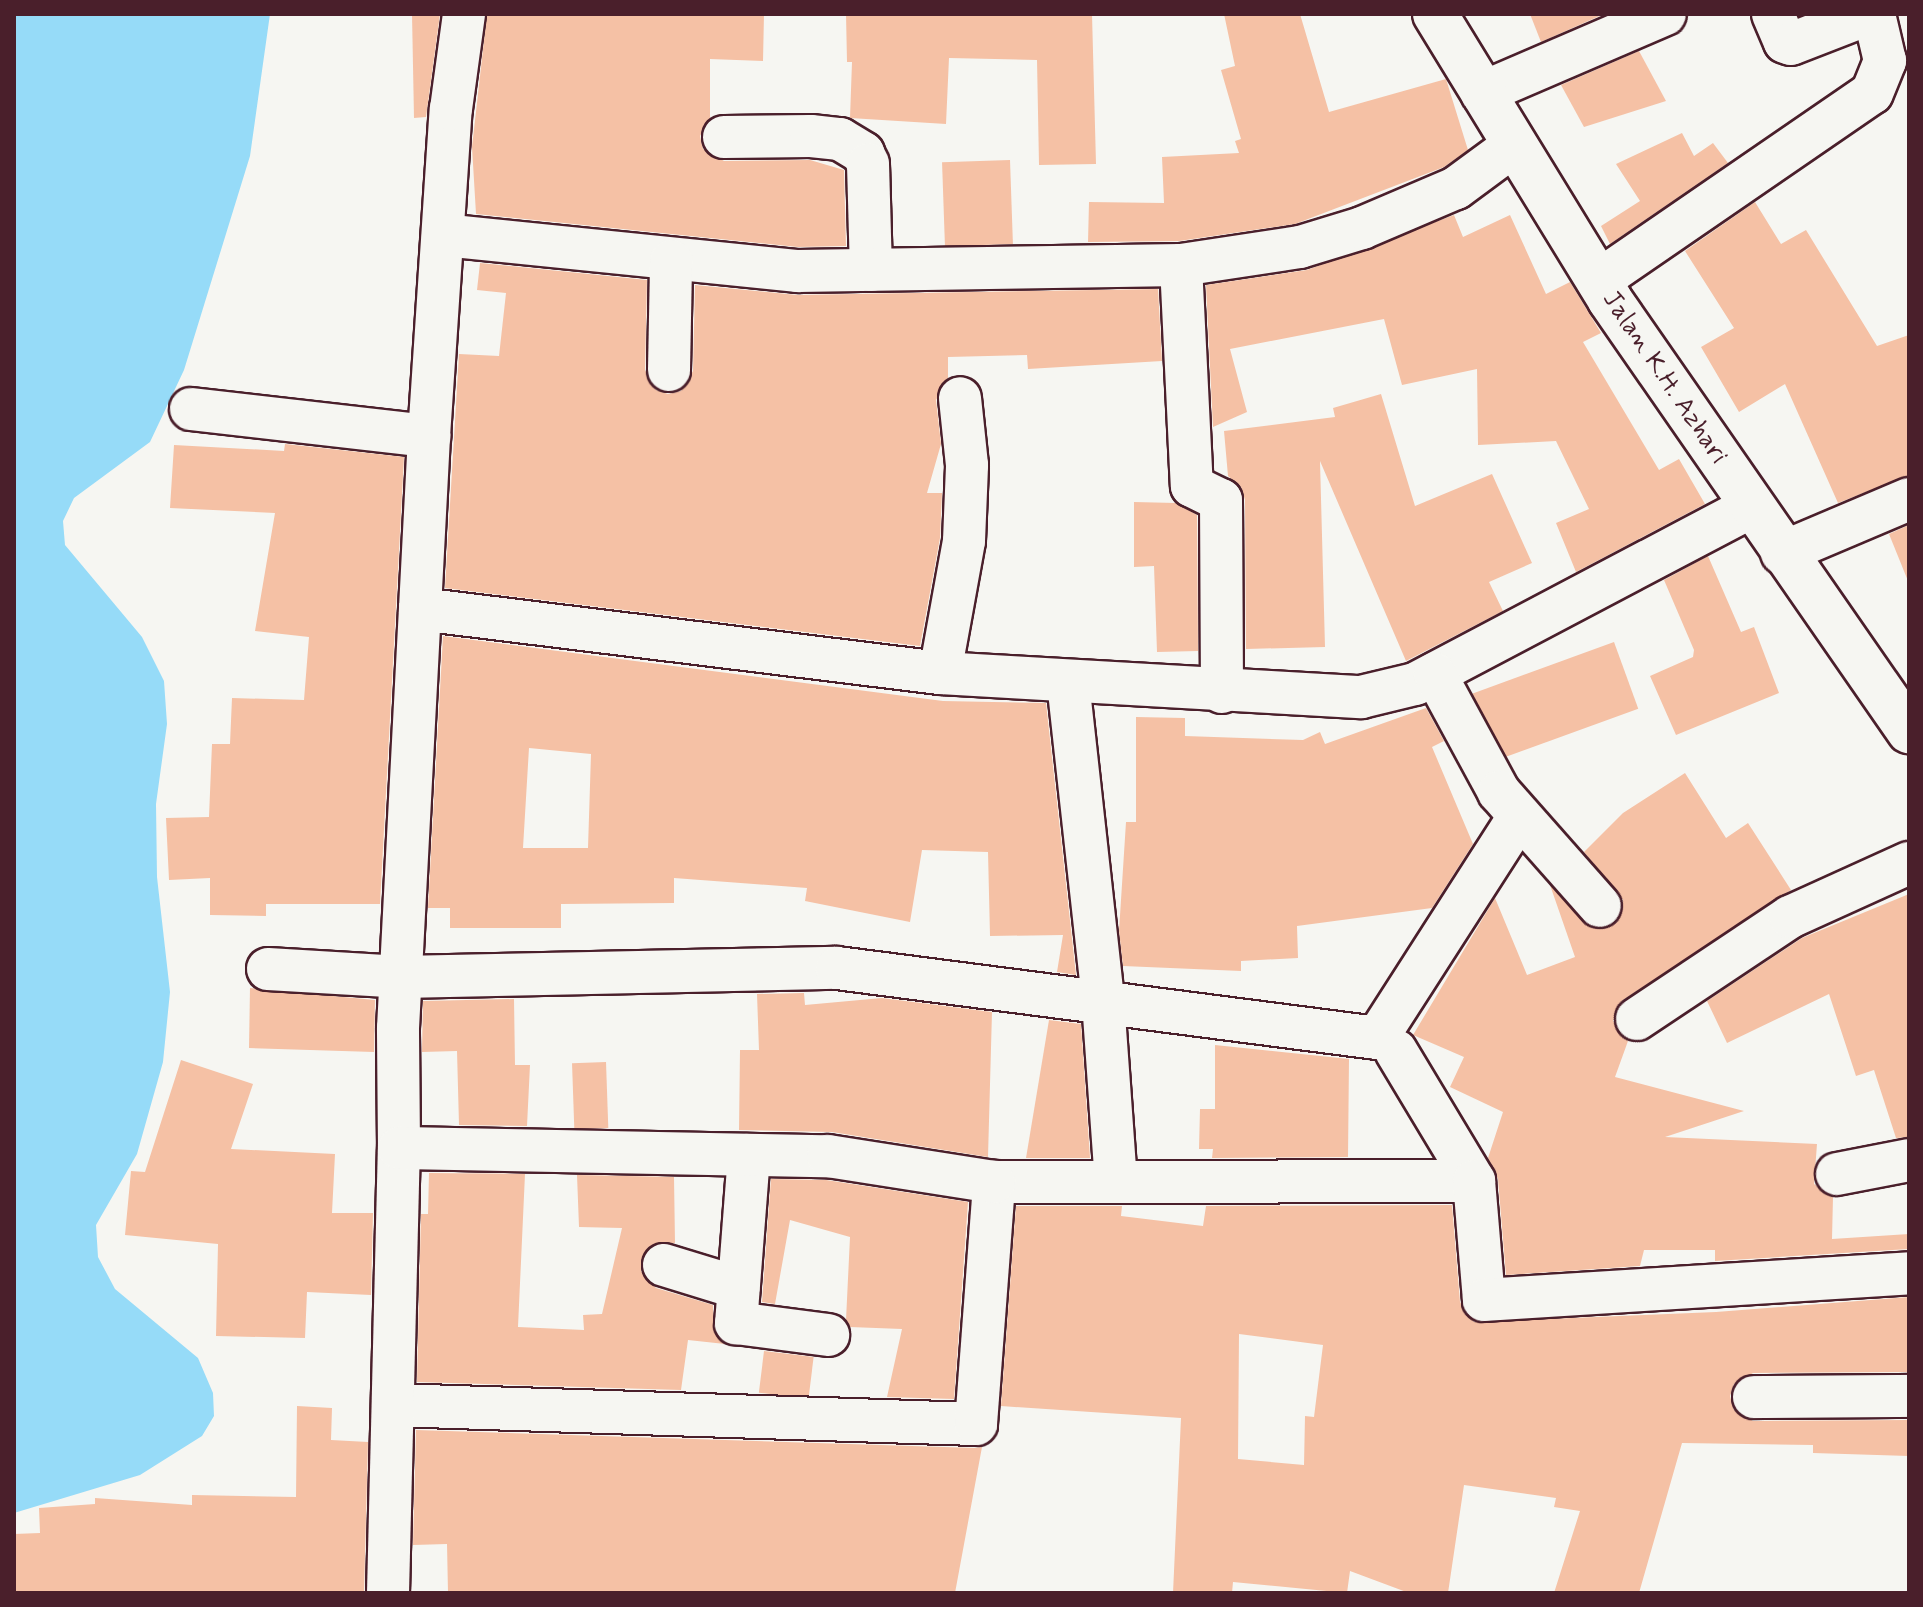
<!DOCTYPE html>
<html>
<head>
<meta charset="utf-8">
<style>
  body { margin:0 }
  #map { position:relative; width:1923px; height:1607px; overflow:hidden; background:#f6f6f2; font-family:Mynerve,sans-serif }
  div>[style] { position:absolute }
  .water>* { inset:0; background:#96dbf8 }
  .building>* { inset:0; background:#f5c1a5; transform-origin:0 0 }
  .roads { filter:drop-shadow(2px 0 #4a1f2b) drop-shadow(-2px 0 #4a1f2b) drop-shadow(0 2px #4a1f2b) drop-shadow(0 -2px #4a1f2b) }
  .street>* { height:42px; margin:-21px; padding:0 21px; transform-origin:21px; border-radius:21px; background:#f6f6f2 }
  .secondary>* { height:44px; margin:-22px; padding:0 22px; transform-origin:22px; border-radius:22px; background:#f6f6f2 }
  span { translate:-50% -50%; white-space:nowrap; text-align:center; line-height:1.15; -webkit-text-stroke:6px #f6f6f2; paint-order:stroke }
  .street-label { font-size:26px; color:#4a1f2b }
  .frame { position:absolute; inset:0; border:16px solid #4a1f2b; pointer-events:none }
</style>
</head>
<body>
<div id="map">
  <div class="water">
    <i style="clip-path:polygon(14px 14px,270px 14px,250px 156px,184px 370px,150px 442px,74px 498px,63px 521px,65px 545px,142px 637px,164px 681px,167px 724px,156px 804px,157px 877px,170px 992px,163px 1062px,137px 1154px,96px 1225px,98px 1257px,115px 1289px,198px 1358px,213px 1393px,214px 1416px,202px 1436px,140px 1475px,14px 1513px)"></i>
  </div>
  <div class="building">
    <i style="clip-path:polygon(412px 14px,440px 14px,426px 117px,414px 118px)"></i>
    <i style="clip-path:polygon(487px 14px,764px 14px,763px 61px,710px 59px,710px 118px,700px 136px,703px 149px,724px 161px,810px 160px,844px 170px,846px 246px,798px 247px,476px 214px,472px 147px)"></i>
    <i style="clip-path:polygon(846px 14px,1092px 14px,1096px 164px,1039px 165px,1037px 60px,949px 58px,946px 124px,850px 118px,852px 62px,847px 62px)"></i>
    <i style="clip-path:polygon(1224px 14px,1300px 14px,1329px 112px,1446px 79px,1468px 150px,1444px 167px,1295px 224px,1179px 241px,1088px 242px,1089px 202px,1164px 203px,1162px 157px,1239px 153px,1235px 141px,1241px 139px,1221px 70px,1235px 66px)"></i>
    <i style="clip-path:polygon(1530px 14px,1604px 14px,1541px 42px)"></i>
    <i style="clip-path:polygon(1639px 51px,1666px 101px,1584px 127px,1561px 85px)"></i>
    <i style="clip-path:polygon(1682px 133px,1694px 156px,1713px 143px,1728px 163px,1610px 244px,1601px 226px,1640px 201px,1616px 164px)"></i>
    <i style="left:1010px;top:160px;width:84px;height:68px;rotate:88deg"></i>
    <i style="clip-path:polygon(1755px 202px,1781px 244px,1806px 230px,1877px 346px,1909px 335px,1909px 475px,1838px 503px,1785px 384px,1739px 412px,1701px 347px,1734px 328px,1685px 251px)"></i>
    <i style="clip-path:polygon(1454px 215px,1463px 237px,1510px 215px,1546px 294px,1570px 282px,1601px 333px,1583px 342px,1659px 470px,1679px 459px,1705px 504px,1576px 572px,1556px 523px,1589px 509px,1556px 441px,1478px 445px,1477px 369px,1402px 385px,1384px 319px,1230px 349px,1247px 412px,1213px 427px,1206px 285px,1307px 270px)"></i>
    <i style="clip-path:polygon(480px 263px,647px 280px,645px 370px,656px 390px,668px 394px,681px 391px,693px 371px,695px 285px,797px 295px,1158px 289px,1162px 361px,1028px 369px,1027px 355px,948px 357px,948px 378px,936px 400px,941px 444px,927px 493px,942px 493px,940px 538px,920px 646px,445px 588px,459px 354px,499px 356px,506px 293px,477px 290px)"></i>
    <i style="clip-path:polygon(1381px 394px,1415px 506px,1492px 474px,1532px 563px,1489px 582px,1503px 611px,1406px 661px,1320px 461px,1325px 647px,1246px 649px,1245px 500px,1241px 487px,1228px 476px,1224px 431px,1335px 417px,1333px 408px)"></i>
    <i style="clip-path:polygon(285px 444px,404px 457px,380px 904px,266px 904px,266px 916px,210px 915px,210px 878px,169px 880px,166px 818px,209px 817px,212px 744px,230px 744px,232px 698px,304px 700px,309px 637px,255px 631px,275px 513px,170px 508px,174px 445px,284px 451px)"></i>
    <i style="clip-path:polygon(1134px 502px,1176px 503px,1197px 515px,1198px 651px,1157px 652px,1154px 566px,1134px 567px)"></i>
    <i style="clip-path:polygon(1909px 525px,1909px 580px,1908px 581px,1889px 534px)"></i>
    <i style="clip-path:polygon(1708px 556px,1741px 632px,1754px 627px,1779px 693px,1676px 735px,1650px 676px,1693px 657px,1694px 650px,1664px 580px)"></i>
    <i style="clip-path:polygon(evenodd,443px 636px,943px 701px,1046px 703px,1076px 975px,1057px 972px,1063px 935px,990px 936px,988px 852px,922px 850px,910px 922px,805px 901px,807px 888px,674px 878px,674px 903px,561px 904px,561px 928px,450px 928px,450px 908px,428px 908px,443px 636px,529px 748px,591px 754px,588px 848px,523px 848px,529px 748px)"></i>
    <i style="left:1614px;top:642px;width:71px;height:151px;rotate:70deg"></i>
    <i style="clip-path:polygon(1426px 708px,1444px 741px,1432px 747px,1473px 844px,1432px 908px,1297px 926px,1298px 958px,1241px 961px,1241px 971px,1123px 966px,1119px 931px,1126px 822px,1136px 822px,1136px 717px,1185px 718px,1185px 736px,1303px 740px,1320px 732px,1325px 744px)"></i>
    <i style="clip-path:polygon(1685px 773px,1726px 838px,1748px 823px,1791px 890px,1623px 1000px,1613px 1021px,1628px 1041px,1615px 1077px,1744px 1111px,1665px 1137px,1817px 1144px,1814px 1184px,1833px 1197px,1832px 1239px,1909px 1234px,1909px 1249px,1715px 1261px,1715px 1250px,1644px 1250px,1640px 1266px,1506px 1275px,1498px 1179px,1488px 1158px,1503px 1112px,1450px 1087px,1464px 1057px,1413px 1035px,1495px 898px,1527px 975px,1575px 957px,1550px 885px,1592px 928px,1616px 923px,1623px 900px,1584px 852px,1623px 813px)"></i>
    <i style="clip-path:polygon(1909px 894px,1909px 1137px,1896px 1138px,1874px 1070px,1856px 1076px,1829px 994px,1727px 1043px,1707px 1001px,1802px 938px)"></i>
    <i style="clip-path:polygon(250px 988px,375px 1000px,374px 1052px,249px 1048px)"></i>
    <i style="clip-path:polygon(804px 993px,805px 1005px,882px 998px,992px 1012px,988px 1157px,832px 1132px,739px 1130px,740px 1050px,759px 1050px,757px 994px)"></i>
    <i style="clip-path:polygon(514px 999px,515px 1065px,530px 1065px,527px 1126px,459px 1125px,457px 1051px,422px 1052px,423px 1001px)"></i>
    <i style="clip-path:polygon(1049px 1020px,1081px 1024px,1090px 1158px,1026px 1158px)"></i>
    <i style="clip-path:polygon(1215px 1045px,1349px 1059px,1348px 1157px,1212px 1158px,1213px 1149px,1199px 1149px,1200px 1109px,1215px 1109px)"></i>
    <i style="clip-path:polygon(181px 1060px,253px 1084px,231px 1149px,335px 1154px,332px 1213px,373px 1213px,371px 1295px,307px 1292px,305px 1338px,216px 1336px,218px 1244px,125px 1235px,131px 1171px,145px 1172px)"></i>
    <i style="left:606px;top:1062px;width:66px;height:34px;rotate:88deg"></i>
    <i style="clip-path:polygon(429px 1173px,525px 1174px,518px 1327px,584px 1330px,583px 1315px,602px 1314px,622px 1228px,579px 1227px,577px 1175px,674px 1177px,675px 1243px,648px 1247px,641px 1271px,656px 1288px,713px 1305px,714px 1332px,725px 1344px,688px 1340px,681px 1390px,417px 1382px,421px 1214px,428px 1214px)"></i>
    <i style="clip-path:polygon(771px 1179px,826px 1180px,968px 1202px,954px 1399px,887px 1397px,902px 1329px,850px 1327px,846px 1320px,850px 1237px,790px 1220px,775px 1304px,762px 1302px)"></i>
    <i style="clip-path:polygon(evenodd,1452px 1205px,1460px 1302px,1474px 1322px,1716px 1312px,1909px 1297px,1909px 1372px,1753px 1373px,1734px 1384px,1730px 1396px,1734px 1410px,1753px 1421px,1909px 1420px,1909px 1456px,1813px 1453px,1813px 1445px,1682px 1443px,1639px 1593px,1554px 1593px,1580px 1511px,1554px 1507px,1556px 1498px,1464px 1485px,1448px 1593px,1409px 1593px,1350px 1571px,1347px 1593px,1233px 1582px,1232px 1593px,1173px 1593px,1181px 1418px,1001px 1406px,1016px 1206px,1122px 1206px,1121px 1216px,1203px 1226px,1206px 1206px,1452px 1205px,1239px 1334px,1323px 1345px,1314px 1417px,1305px 1416px,1304px 1465px,1238px 1459px,1239px 1334px)"></i>
    <i style="left:764px;top:1351px;width:50px;height:42px;rotate:7deg"></i>
    <i style="clip-path:polygon(297px 1406px,332px 1408px,331px 1440px,368px 1442px,364px 1593px,14px 1593px,14px 1534px,40px 1533px,39px 1508px,95px 1504px,95px 1498px,192px 1505px,192px 1495px,296px 1497px)"></i>
    <i style="clip-path:polygon(416px 1430px,975px 1448px,982px 1447px,955px 1593px,448px 1593px,447px 1544px,413px 1545px)"></i>
  </div>
  <div class="roads">
    <div class="street">
      <i style="left:1773px;top:14px;width:30px;rotate:67deg"></i>
      <i style="left:1785px;top:42px;width:6px;rotate:18deg"></i>
      <i style="left:1791px;top:44px;width:83px;rotate:-21.3deg"></i>
      <i style="left:1482px;top:93px;width:199px;rotate:-23.3deg"></i>
      <i style="left:724px;top:137px;width:87px;rotate:-0.7deg"></i>
      <i style="left:811px;top:136px;width:29px;rotate:6deg"></i>
      <i style="left:840px;top:139px;width:27px;rotate:31deg"></i>
      <i style="left:863px;top:153px;width:12px;rotate:66deg"></i>
      <i style="left:868px;top:164px;width:106px;rotate:88.4deg"></i>
      <i style="left:443px;top:235px;width:356px;rotate:5.8deg"></i>
      <i style="left:797px;top:271px;width:384px;rotate:-0.9deg"></i>
      <i style="left:1181px;top:265px;width:120px;rotate:-8.6deg"></i>
      <i style="left:1300px;top:247px;width:65px;rotate:-17deg"></i>
      <i style="left:1362px;top:228px;width:102px;rotate:-23.1deg"></i>
      <i style="left:1456px;top:188px;width:71px;rotate:-36.4deg"></i>
      <i style="left:1181px;top:265px;width:221px;rotate:87.2deg"></i>
      <i style="left:1192px;top:486px;width:32px;rotate:26deg"></i>
      <i style="left:1221px;top:500px;width:192px;rotate:89.7deg"></i>
      <i style="left:1598px;top:281px;width:332px;rotate:-34.5deg"></i>
      <i style="left:1872px;top:93px;width:35px;rotate:-68deg"></i>
      <i style="left:1885px;top:61px;width:48px;rotate:-103.2deg"></i>
      <i style="left:669px;top:370px;width:109px;rotate:-88.9deg"></i>
      <i style="left:191px;top:409px;width:240px;rotate:6.5deg"></i>
      <i style="left:1782px;top:553px;width:138px;rotate:-23deg"></i>
      <i style="left:420px;top:609px;width:524px;rotate:7.02deg"></i>
      <i style="left:940px;top:673px;width:422px;rotate:3.3deg"></i>
      <i style="left:1361px;top:697px;width:56px;rotate:-13.5deg"></i>
      <i style="left:1415px;top:684px;width:381px;rotate:-27.8deg"></i>
      <i style="left:940px;top:673px;width:134px;rotate:-79.7deg"></i>
      <i style="left:964px;top:541px;width:76px;rotate:-87.7deg"></i>
      <i style="left:967px;top:465px;width:67px;rotate:-96deg"></i>
      <i style="left:1435px;top:674px;width:134px;rotate:61.5deg"></i>
      <i style="left:1499px;top:792px;width:152px;rotate:48.5deg"></i>
      <i style="left:1068px;top:682px;width:321px;rotate:83.7deg"></i>
      <i style="left:1103px;top:1001px;width:181px;rotate:85.9deg"></i>
      <i style="left:268px;top:969px;width:133px;rotate:3.4deg"></i>
      <i style="left:401px;top:977px;width:436px;rotate:-1.2deg"></i>
      <i style="left:837px;top:968px;width:545px;rotate:7.39deg"></i>
      <i style="left:1377px;top:1038px;width:261px;rotate:-57.3deg"></i>
      <i style="left:1637px;top:1019px;width:184px;rotate:-33.7deg"></i>
      <i style="left:1790px;top:917px;width:131px;rotate:-24.4deg"></i>
      <i style="left:1396px;top:1051px;width:152px;rotate:59deg"></i>
      <i style="left:399px;top:1148px;width:120px;rotate:-90.5deg"></i>
      <i style="left:398px;top:1028px;width:593px;rotate:-87deg"></i>
      <i style="left:429px;top:436px;width:328px;rotate:-86.2deg"></i>
      <i style="left:451px;top:109px;width:96px;rotate:-82.2deg"></i>
      <i style="left:749px;top:1155px;width:169px;rotate:94.4deg"></i>
      <i style="left:736px;top:1323px;width:93px;rotate:7.4deg"></i>
      <i style="left:1837px;top:1174px;width:73px;rotate:-11deg"></i>
      <i style="left:664px;top:1265px;width:78px;rotate:17deg"></i>
      <i style="left:1754px;top:1397px;width:155px;rotate:-0.4deg"></i>
      <i style="left:393px;top:1405px;width:583px;rotate:1.87deg"></i>
      <i style="left:976px;top:1424px;width:243px;rotate:-85.7deg"></i>
      <i style="left:994px;top:1182px;width:480px;rotate:-0.1deg"></i>
      <i style="left:1474px;top:1181px;width:119px;rotate:85.2deg"></i>
      <i style="left:1484px;top:1300px;width:426px;rotate:-3.6deg"></i>
      <i style="left:388px;top:1593px;width:445px;rotate:-88.6deg"></i>
      <i style="left:399px;top:1148px;width:429px;rotate:1.1deg"></i>
      <i style="left:828px;top:1156px;width:168px;rotate:8.9deg"></i>
    </div>
    <div class="secondary">
      <i style="left:1435px;top:14px;width:335px;rotate:58.5deg"></i>
      <i style="left:1610px;top:300px;width:525px;rotate:55.25deg"></i>
    </div>
  </div>
  <div class="street-label">
    <span style="left:1664px;top:378px;rotate:56deg">Jalan K.H. Azhari</span>
  </div>
  <div class="frame"></div>
</div>
</body>
</html>
